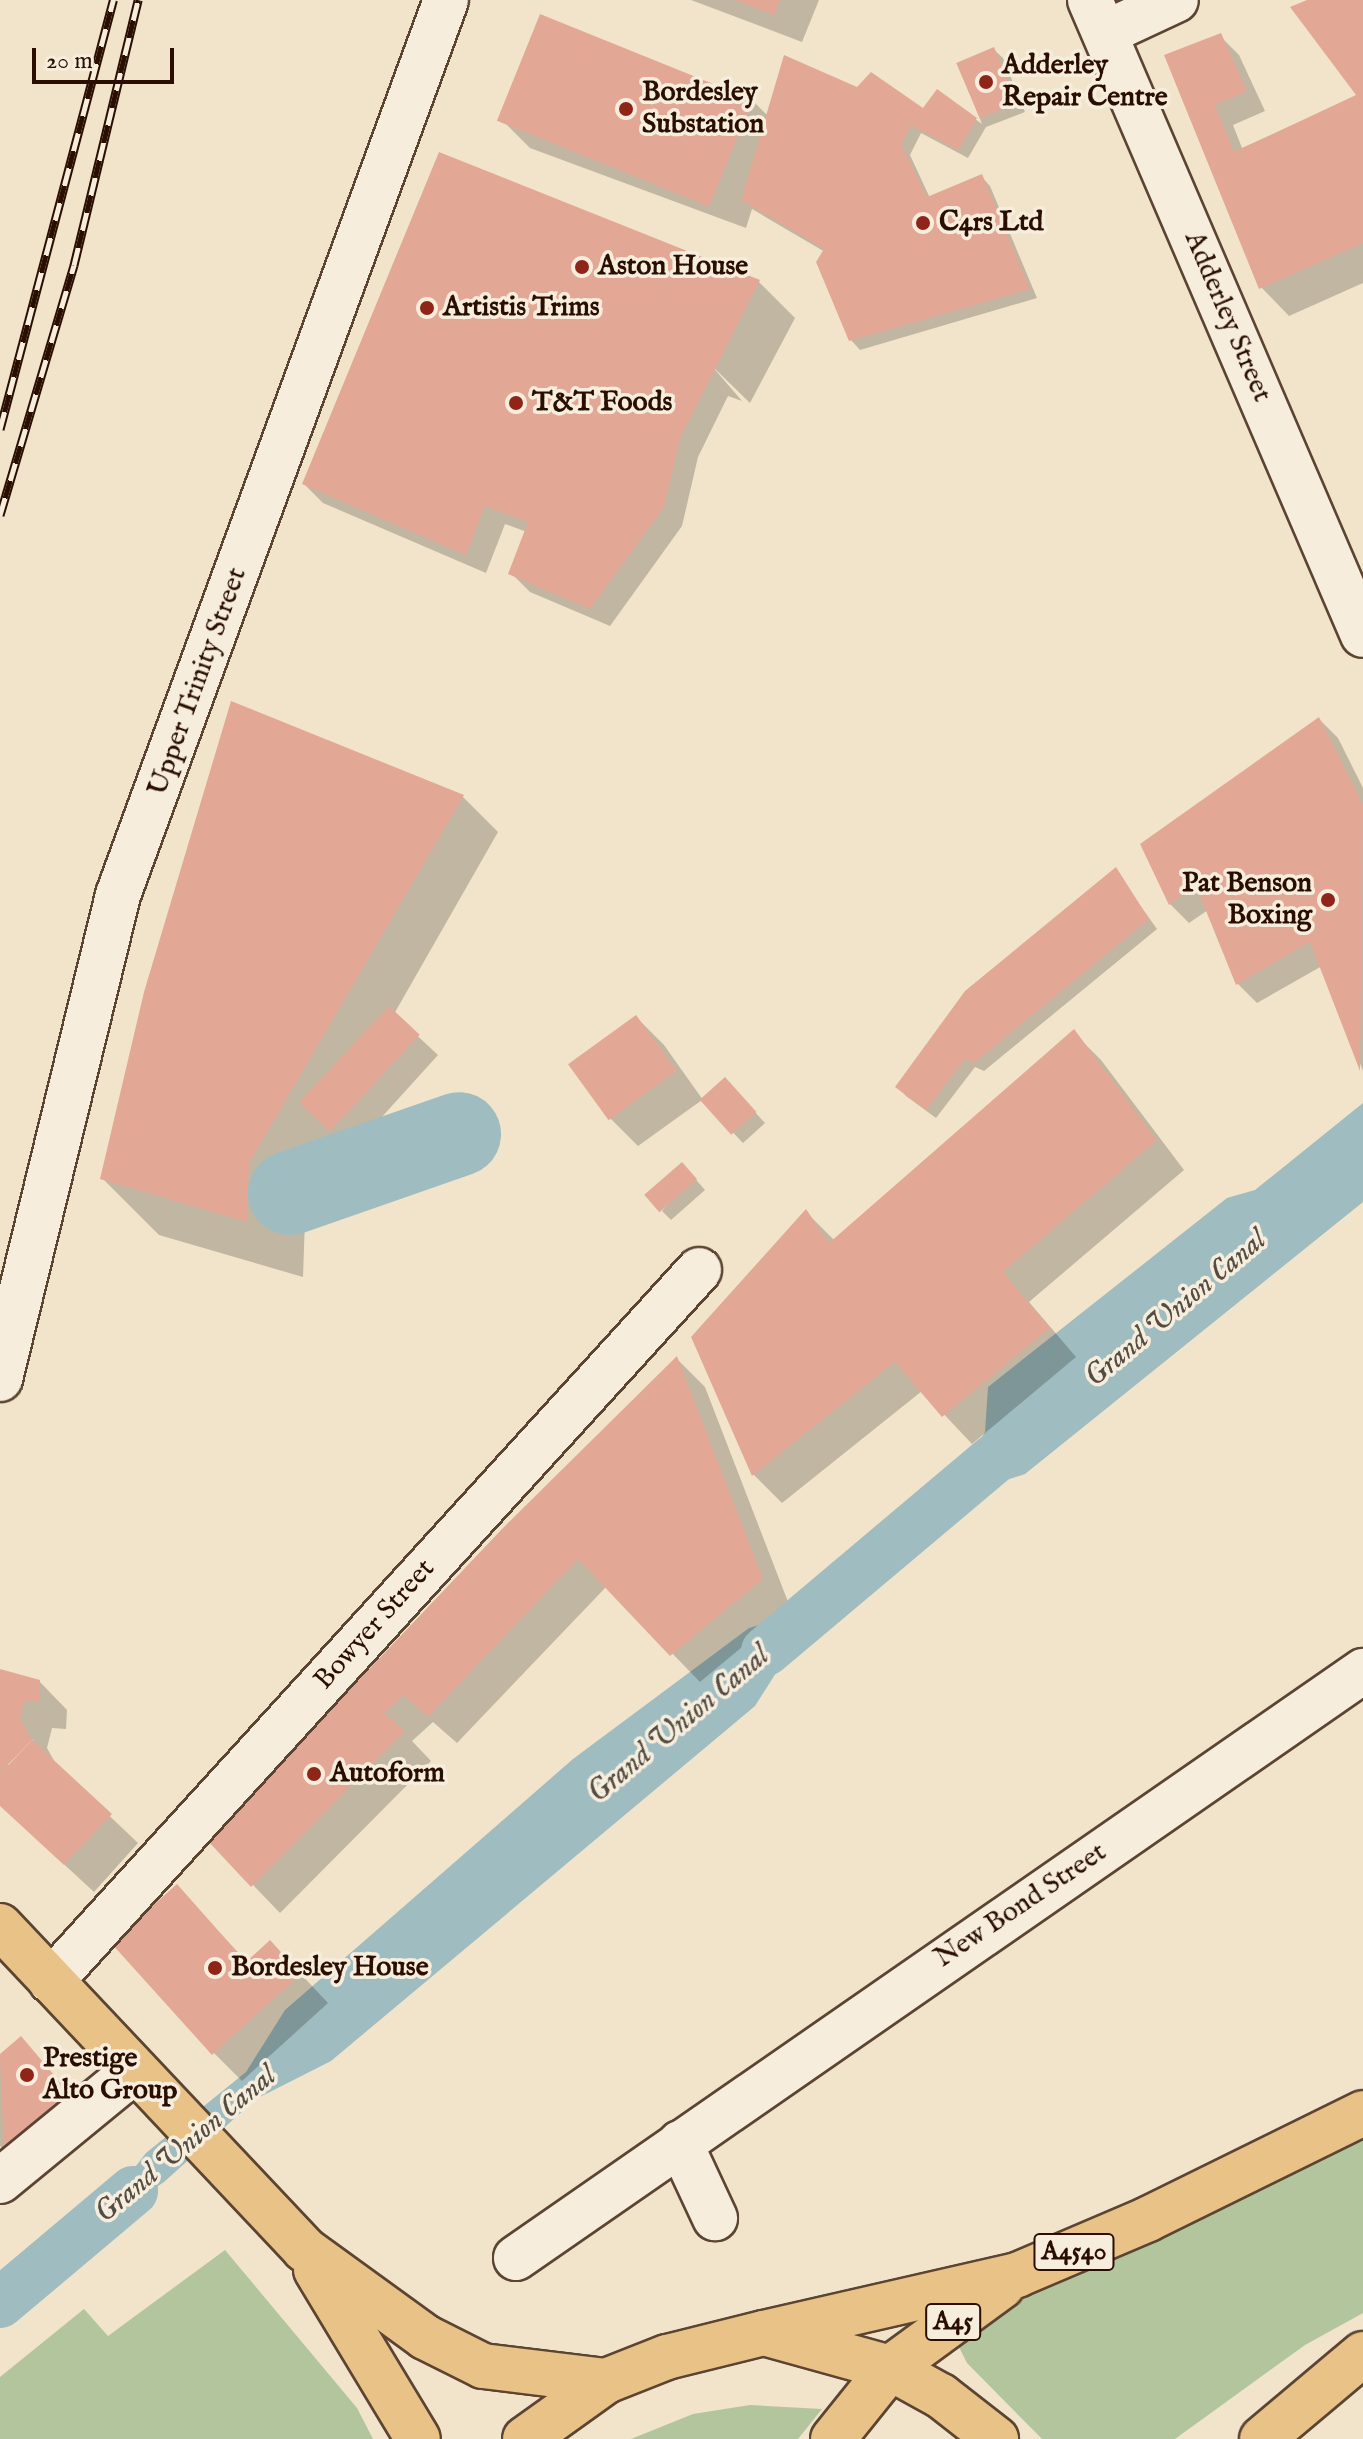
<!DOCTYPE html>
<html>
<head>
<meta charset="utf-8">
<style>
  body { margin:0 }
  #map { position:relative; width:1363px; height:2439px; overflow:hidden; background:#f1e4cb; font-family:"IM FELL English",serif }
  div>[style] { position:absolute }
  .green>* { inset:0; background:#b3c59c }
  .water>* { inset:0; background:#9fbcc0 }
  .shadow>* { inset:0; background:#0003 }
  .canal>* { height:50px; margin:-25px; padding:0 25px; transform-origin:25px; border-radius:25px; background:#9fbcc0 }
  .river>* { height:84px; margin:-42px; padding:0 42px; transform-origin:42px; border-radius:42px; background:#9fbcc0 }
  .building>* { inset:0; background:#e3a895; transform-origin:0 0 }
  .roads { filter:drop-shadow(2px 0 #5c4433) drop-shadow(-2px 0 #5c4433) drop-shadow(0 2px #5c4433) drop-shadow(0 -2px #5c4433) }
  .minor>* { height:44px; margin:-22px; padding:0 22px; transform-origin:22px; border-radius:22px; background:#f6eddd }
  .major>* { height:44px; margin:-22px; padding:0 22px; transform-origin:22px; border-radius:22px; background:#e8c286 }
  .highway>* { height:44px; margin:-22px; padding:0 22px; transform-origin:22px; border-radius:22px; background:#e8c286 }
  .rail>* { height:9px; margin-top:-4.5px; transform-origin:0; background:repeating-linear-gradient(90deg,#f6eddd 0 18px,#2a0f00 0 36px); box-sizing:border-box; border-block:2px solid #2a0f00 }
  .dots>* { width:22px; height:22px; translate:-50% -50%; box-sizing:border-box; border:4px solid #f6eddd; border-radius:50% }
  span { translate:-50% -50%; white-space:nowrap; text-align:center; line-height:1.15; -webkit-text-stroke:7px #f6eddd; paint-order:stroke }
  .shield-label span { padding:2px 6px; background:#f6eddd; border:2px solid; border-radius:6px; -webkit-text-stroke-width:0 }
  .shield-label { font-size:26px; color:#2a0f00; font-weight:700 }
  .poi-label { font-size:28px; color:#2a0f00; font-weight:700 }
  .left { translate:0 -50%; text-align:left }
  .right { translate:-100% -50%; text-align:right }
  .street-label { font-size:28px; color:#2a0f00 }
  .water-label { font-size:30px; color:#534c43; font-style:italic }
  .scale { position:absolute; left:32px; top:48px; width:142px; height:36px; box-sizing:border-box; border:4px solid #2a0f00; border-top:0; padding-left:10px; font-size:24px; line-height:28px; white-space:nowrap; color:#2a0f00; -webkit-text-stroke:6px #f6eddd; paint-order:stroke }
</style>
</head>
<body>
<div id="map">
  <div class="green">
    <i style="clip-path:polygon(1363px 2136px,1363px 2313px,1305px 2345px,1175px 2439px,1042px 2439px,967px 2363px,958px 2345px,1033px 2292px)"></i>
    <i style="clip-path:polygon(225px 2250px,357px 2408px,373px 2439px,0 2439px,0 2377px,84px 2309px,108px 2336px)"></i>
    <i style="clip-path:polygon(750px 2405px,822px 2409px,798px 2439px,631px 2439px,693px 2414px)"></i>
  </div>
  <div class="water">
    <i style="clip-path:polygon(1363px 1103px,1363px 1202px,1025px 1474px,944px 1500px,985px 1432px,988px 1387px,1227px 1198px,1255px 1190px)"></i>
    <i style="clip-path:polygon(818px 1607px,755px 1706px,331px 2061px,256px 2099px,164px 2182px,82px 2236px,146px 2153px,246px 2072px,285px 2010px,573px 1759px,749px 1628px)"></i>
  </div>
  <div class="shadow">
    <i style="clip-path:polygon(691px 0,819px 0,802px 42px)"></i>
    <i style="clip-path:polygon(1312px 0,1363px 0,1363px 283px,1289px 316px,1261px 287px,1208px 161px,1220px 36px,1239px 55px,1265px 111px,1233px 125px,1242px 148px,1359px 96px)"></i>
    <i style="clip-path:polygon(993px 49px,1003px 58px,1025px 112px,986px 127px,968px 158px,921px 133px,910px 155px,930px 198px,981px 176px,990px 186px,1037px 298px,860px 350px,851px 340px,825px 252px,752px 209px,746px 228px,530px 148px,502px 120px,752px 100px,768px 116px,858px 90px,923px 111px,937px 92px,982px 124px,958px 63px)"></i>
    <i style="clip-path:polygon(440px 155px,759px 282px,795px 318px,750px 403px,711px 365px,742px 401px,728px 396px,698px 457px,682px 526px,610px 626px,530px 592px,511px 573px,527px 532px,505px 524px,486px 573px,323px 503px,304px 484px)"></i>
    <i style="clip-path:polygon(1319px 719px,1338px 738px,1363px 788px,1363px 1071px,1322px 966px,1257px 1003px,1237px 983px,1208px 910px,1189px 923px,1170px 904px)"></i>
    <i style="clip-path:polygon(462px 796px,498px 832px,394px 1014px,438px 1055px,352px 1150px,349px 1147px,305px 1220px,303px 1277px,159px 1235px,102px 1178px)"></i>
    <i style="clip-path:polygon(1115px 870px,1157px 929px,984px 1071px,975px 1067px,936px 1118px,906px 1096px,897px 1086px)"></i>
    <i style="clip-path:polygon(636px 1017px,664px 1045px,703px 1100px,734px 1089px,765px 1123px,743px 1143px,702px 1100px,638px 1146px,610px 1118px)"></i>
    <i style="clip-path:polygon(1073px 1032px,1101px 1060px,1184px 1170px,1029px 1302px,1076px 1357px,972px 1444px,922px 1391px,782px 1503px,754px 1475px,694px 1337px,806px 1212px,835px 1241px)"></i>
    <i style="clip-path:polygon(691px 1174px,705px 1190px,671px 1220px,662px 1211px)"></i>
    <i style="clip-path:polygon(677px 1359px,705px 1387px,790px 1607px,700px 1682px,607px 1586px,457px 1743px,433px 1722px,412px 1741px,431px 1761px,280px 1913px,210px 1840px)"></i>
    <i style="clip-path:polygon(evenodd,0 1671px,39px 1681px,67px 1710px,66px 1729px,52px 1728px,47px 1748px,57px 1766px,138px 1843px,94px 1892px,0 1805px,0 1671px,34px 1739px,10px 1766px,6px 1763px,19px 1748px,34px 1739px)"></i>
    <i style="clip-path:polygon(177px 1887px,248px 1963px,298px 1971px,328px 2003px,242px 2081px,214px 2053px)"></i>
    <i style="clip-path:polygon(21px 2039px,5px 2152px,0 2146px,0 2057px)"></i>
  </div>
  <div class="canal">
    <i style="left:766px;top:1651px;width:299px;rotate:-40.1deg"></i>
    <i style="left:0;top:2303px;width:174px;rotate:-40.1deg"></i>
  </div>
  <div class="river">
    <i style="left:290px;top:1193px;width:179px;rotate:-19.2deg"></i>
  </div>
  <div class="building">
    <i style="clip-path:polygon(735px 0,780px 0,774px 15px)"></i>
    <i style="clip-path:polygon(1307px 0,1363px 0,1363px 243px,1259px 289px,1164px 55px,1221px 33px,1247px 91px,1215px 105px,1234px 152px,1356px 95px,1290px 7px)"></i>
    <i style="left:540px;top:14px;width:229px;height:115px;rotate:22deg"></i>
    <i style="left:994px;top:47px;width:60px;height:41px;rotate:67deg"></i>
    <i style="clip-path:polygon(784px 55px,857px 87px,871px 72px,923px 108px,937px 89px,977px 118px,958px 150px,911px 125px,901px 144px,927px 197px,982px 174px,1030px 289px,849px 341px,816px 262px,824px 249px,741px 200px)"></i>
    <i style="clip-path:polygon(439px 152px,760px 280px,680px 438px,664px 507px,590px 609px,508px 574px,528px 522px,485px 506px,466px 555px,302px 484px)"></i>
    <i style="clip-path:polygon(231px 701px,464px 795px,249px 1163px,247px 1222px,100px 1179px,144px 992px)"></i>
    <i style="clip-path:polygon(1319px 717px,1363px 805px,1360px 1071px,1310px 942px,1236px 985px,1196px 886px,1169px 905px,1140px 844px)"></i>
    <i style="clip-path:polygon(1116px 867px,1149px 919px,974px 1063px,965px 1059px,926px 1110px,895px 1087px,965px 991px)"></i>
    <i style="left:389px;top:1006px;width:42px;height:132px;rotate:43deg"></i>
    <i style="left:636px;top:1015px;width:69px;height:84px;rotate:54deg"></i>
    <i style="clip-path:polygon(1074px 1029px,1157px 1140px,1003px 1272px,1050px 1328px,942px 1417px,895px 1362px,752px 1476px,691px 1337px,806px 1209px,829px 1243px)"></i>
    <i style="left:725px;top:1077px;width:47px;height:34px;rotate:48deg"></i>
    <i style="left:682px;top:1162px;width:23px;height:50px;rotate:49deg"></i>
    <i style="clip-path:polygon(677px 1356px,763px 1579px,670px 1656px,578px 1559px,428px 1717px,404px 1695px,384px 1713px,405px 1731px,251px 1887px,207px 1840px,502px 1529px)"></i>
    <i style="clip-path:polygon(0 1669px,40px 1680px,39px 1702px,24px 1701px,20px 1719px,32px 1740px,0 1773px)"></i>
    <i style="clip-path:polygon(32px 1740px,112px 1814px,64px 1865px,0 1806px,0 1774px)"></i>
    <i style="clip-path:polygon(177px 1884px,246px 1962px,270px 1940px,301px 1974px,212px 2055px,111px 1943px)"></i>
    <i style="clip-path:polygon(21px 2036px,71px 2095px,4px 2153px,0 2054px)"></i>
  </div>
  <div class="roads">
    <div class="minor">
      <i style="left:1090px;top:0;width:691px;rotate:66.74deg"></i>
      <i style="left:1105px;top:33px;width:78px;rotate:-24.9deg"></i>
      <i style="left:0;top:1379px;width:498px;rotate:-76.3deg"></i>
      <i style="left:118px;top:895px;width:953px;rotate:-69.87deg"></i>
      <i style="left:51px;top:1981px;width:962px;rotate:-47.65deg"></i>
      <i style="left:680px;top:2143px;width:83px;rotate:65deg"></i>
      <i style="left:0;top:2181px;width:175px;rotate:-39.4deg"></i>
      <i style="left:516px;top:2258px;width:1031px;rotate:-34.72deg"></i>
    </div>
    <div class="major">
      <i style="left:0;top:1926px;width:444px;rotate:46.7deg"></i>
      <i style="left:304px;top:2249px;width:150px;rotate:36deg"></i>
      <i style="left:425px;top:2337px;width:65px;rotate:26.6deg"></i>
      <i style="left:483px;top:2366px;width:124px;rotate:7deg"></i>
      <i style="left:316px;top:2270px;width:197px;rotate:58.9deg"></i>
    </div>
    <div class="highway">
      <i style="left:764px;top:2333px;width:260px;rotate:-12.9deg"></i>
      <i style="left:1017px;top:2275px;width:142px;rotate:-23.1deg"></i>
      <i style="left:1148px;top:2219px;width:240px;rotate:-26.2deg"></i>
      <i style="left:525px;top:2439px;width:100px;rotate:-35.6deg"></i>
      <i style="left:606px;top:2381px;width:66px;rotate:-21.5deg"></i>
      <i style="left:667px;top:2357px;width:100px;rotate:-13.9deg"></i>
      <i style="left:764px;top:2333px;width:131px;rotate:15.5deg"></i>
      <i style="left:890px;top:2368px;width:58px;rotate:28.8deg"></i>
      <i style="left:941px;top:2396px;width:70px;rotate:38deg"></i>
      <i style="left:833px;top:2439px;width:91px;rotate:-51.2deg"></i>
      <i style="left:890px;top:2368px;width:139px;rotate:-36.2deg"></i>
      <i style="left:1262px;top:2439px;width:132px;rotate:-40.1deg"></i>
    </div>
  </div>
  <div class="rail">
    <i style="left:0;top:429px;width:444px;rotate:-75.2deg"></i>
    <i style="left:0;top:515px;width:261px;rotate:-73.5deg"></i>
    <i style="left:74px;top:265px;width:273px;rotate:-76.4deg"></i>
  </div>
  <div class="dots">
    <i style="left:986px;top:82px;background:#8f2418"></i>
    <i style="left:626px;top:109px;background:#8f2418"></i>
    <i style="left:923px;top:223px;background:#8f2418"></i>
    <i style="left:582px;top:267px;background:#8f2418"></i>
    <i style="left:427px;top:308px;background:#8f2418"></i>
    <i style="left:516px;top:403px;background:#8f2418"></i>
    <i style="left:1328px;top:900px;background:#8f2418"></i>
    <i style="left:314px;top:1774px;background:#8f2418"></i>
    <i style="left:215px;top:1968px;background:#8f2418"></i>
    <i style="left:27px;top:2075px;background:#8f2418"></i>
  </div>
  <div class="shield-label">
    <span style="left:1074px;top:2252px">A4540</span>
    <span style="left:953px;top:2322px">A45</span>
  </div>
  <div class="poi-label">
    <span class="left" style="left:1002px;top:82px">Adderley<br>Repair Centre</span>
    <span class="left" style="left:642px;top:109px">Bordesley<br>Substation</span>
    <span class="left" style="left:939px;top:223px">C4rs Ltd</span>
    <span class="left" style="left:598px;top:267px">Aston House</span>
    <span class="left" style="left:443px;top:308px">Artistis Trims</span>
    <span class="left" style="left:532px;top:403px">T&amp;T Foods</span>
    <span class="right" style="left:1312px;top:900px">Pat Benson<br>Boxing</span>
    <span class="left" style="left:330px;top:1774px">Autoform</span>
    <span class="left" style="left:231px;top:1968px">Bordesley House</span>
    <span class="left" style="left:43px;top:2075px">Prestige<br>Alto Group</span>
  </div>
  <div class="street-label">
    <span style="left:1227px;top:317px;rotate:67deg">Adderley Street</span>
    <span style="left:198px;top:682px;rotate:-70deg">Upper Trinity Street</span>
    <span style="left:375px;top:1625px;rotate:-48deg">Bowyer Street</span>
    <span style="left:1021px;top:1906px;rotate:-34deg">New Bond Street</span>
  </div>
  <div class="water-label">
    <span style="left:1176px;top:1309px;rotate:-40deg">Grand Union Canal</span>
    <span style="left:679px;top:1725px;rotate:-40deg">Grand Union Canal</span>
    <span style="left:186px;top:2145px;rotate:-40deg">Grand Union Canal</span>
  </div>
  <div class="scale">20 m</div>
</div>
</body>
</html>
